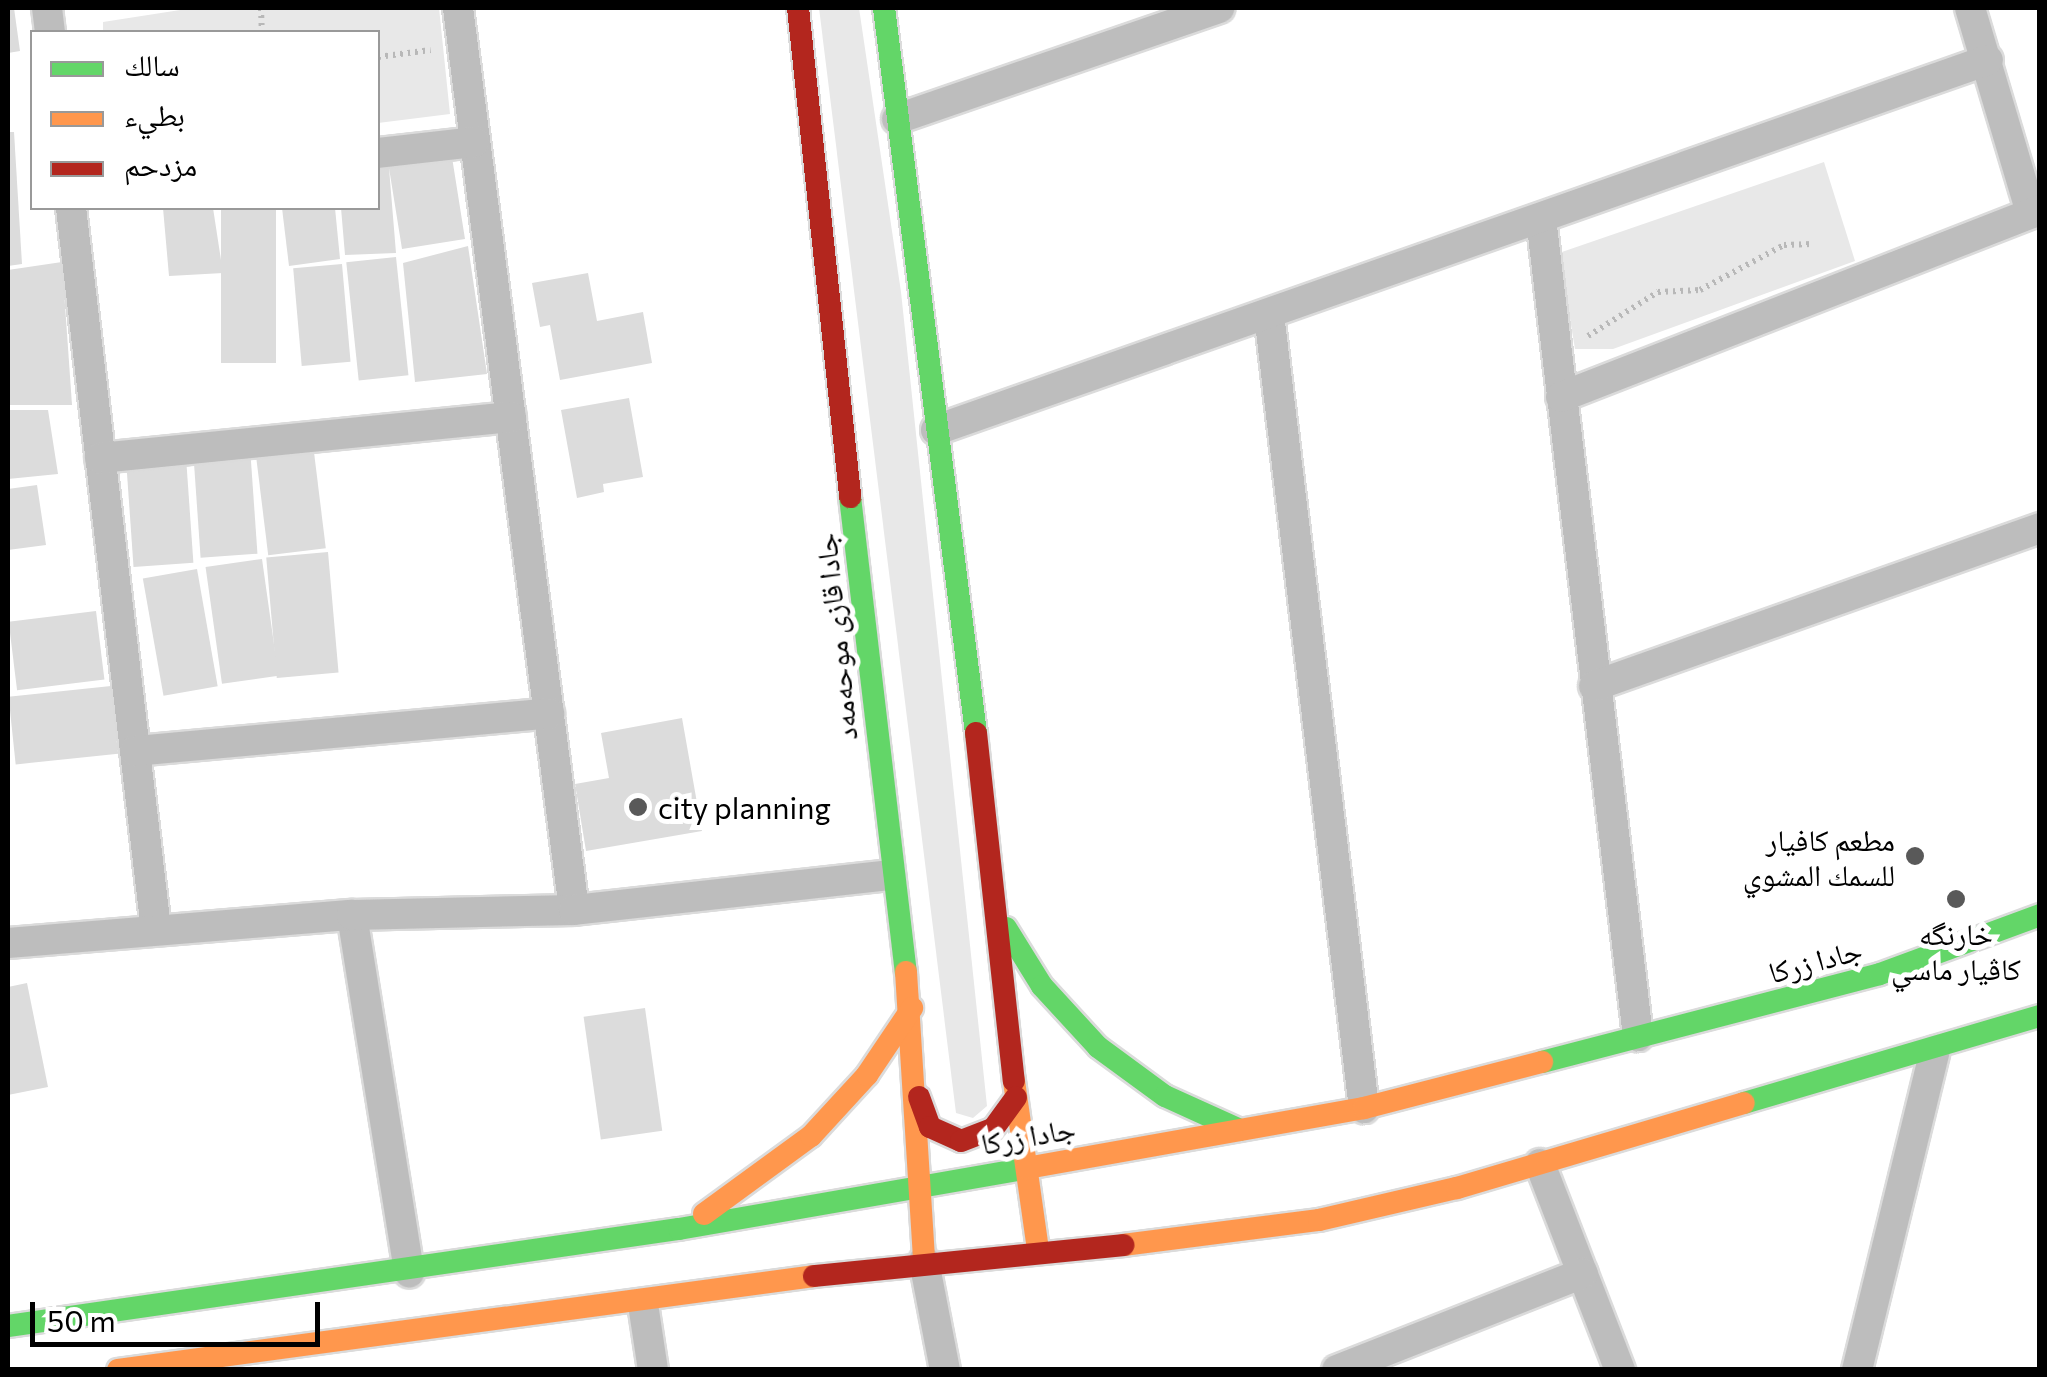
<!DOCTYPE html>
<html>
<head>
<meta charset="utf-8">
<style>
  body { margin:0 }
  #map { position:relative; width:2047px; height:1377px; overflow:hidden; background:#fff; font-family:Commissioner,"Noto Naskh Arabic",sans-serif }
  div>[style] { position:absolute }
  .green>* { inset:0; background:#e8e8e8 }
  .building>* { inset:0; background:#dcdcdc; transform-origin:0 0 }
  .path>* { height:6px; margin-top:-3px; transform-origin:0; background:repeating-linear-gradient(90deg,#b8b8b8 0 2.5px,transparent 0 7.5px) }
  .roads { filter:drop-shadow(2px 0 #dbdbdb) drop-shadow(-2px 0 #dbdbdb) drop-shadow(0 2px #dbdbdb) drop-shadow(0 -2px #dbdbdb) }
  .street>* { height:30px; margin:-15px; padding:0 15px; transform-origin:15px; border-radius:15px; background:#bdbdbd }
  .fast>* { height:22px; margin:-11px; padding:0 11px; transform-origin:11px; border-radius:11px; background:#63d668 }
  .slow>* { height:22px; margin:-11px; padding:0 11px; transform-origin:11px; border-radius:11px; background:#ff974d }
  .jam>* { height:22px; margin:-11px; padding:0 11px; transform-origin:11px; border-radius:11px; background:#b3261e }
  .dots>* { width:28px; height:28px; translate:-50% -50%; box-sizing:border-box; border:5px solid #fff; border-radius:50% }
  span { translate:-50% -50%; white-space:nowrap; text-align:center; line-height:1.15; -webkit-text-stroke:10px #fff; paint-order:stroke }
  .street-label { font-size:30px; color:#000 }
  .poi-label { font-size:30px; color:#000 }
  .left { translate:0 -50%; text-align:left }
  .right { translate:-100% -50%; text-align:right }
  .frame { position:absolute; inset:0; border:10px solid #000; pointer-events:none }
  .legend { position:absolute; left:30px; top:30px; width:350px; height:180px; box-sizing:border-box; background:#fff; border:2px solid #999; margin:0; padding:12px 18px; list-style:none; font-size:30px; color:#000 }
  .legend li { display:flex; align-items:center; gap:20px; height:50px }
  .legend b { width:50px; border:2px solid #999 }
  .scale { position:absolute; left:30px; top:1302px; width:290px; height:45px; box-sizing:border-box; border:5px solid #000; border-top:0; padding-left:12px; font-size:30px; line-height:35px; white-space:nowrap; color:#000; -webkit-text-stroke:8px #fff; paint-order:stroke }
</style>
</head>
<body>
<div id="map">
  <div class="green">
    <i style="clip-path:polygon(193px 8px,439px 8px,450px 114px,378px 123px,378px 32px,103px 32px,103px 22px)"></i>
    <i style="clip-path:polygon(819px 8px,859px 8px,901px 292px,987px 1106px,973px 1118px,956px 1113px)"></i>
    <i style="clip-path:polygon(1824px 162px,1855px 261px,1613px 349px,1575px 349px,1559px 253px)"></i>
  </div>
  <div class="building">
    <i style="clip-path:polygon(8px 8px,14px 8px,20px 51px,8px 53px)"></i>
    <i style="clip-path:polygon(8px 132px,14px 132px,22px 264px,8px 266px)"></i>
    <i style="clip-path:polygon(448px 132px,465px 239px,402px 249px,389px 168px,396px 253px,345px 255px,341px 208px,378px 208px,378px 160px)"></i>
    <i style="clip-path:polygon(163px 208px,213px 208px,223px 273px,169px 276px)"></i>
    <i style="left:221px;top:208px;width:55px;height:155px"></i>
    <i style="clip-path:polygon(282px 208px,335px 208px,340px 259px,289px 266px)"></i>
    <i style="clip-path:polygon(468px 246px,487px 374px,415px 382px,403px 263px)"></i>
    <i style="left:396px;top:257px;width:119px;height:50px;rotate:84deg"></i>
    <i style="clip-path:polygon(62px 262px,72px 405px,8px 405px,8px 270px)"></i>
    <i style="left:342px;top:264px;width:98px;height:49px;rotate:85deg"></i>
    <i style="clip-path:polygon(588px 273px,597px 321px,643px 312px,652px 363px,560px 380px,550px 325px,540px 327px,532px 283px)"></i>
    <i style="clip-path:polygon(629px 398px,643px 477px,603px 484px,604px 492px,577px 498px,561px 410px)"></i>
    <i style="clip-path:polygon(8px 410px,48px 410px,58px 474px,8px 479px)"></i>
    <i style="left:313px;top:444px;width:105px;height:58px;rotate:83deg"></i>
    <i style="left:250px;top:447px;width:107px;height:57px;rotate:86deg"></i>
    <i style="left:186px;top:457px;width:106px;height:60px;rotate:86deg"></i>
    <i style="clip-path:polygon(37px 485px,46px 545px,8px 550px,8px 489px)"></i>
    <i style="left:328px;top:552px;width:121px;height:62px;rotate:85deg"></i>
    <i style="left:262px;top:559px;width:118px;height:57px;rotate:82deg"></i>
    <i style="left:197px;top:569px;width:119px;height:55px;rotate:80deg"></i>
    <i style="left:96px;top:611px;width:69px;height:88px;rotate:83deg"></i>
    <i style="left:111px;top:686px;width:68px;height:103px;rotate:84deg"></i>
    <i style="clip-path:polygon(682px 718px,702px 831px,586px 851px,575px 784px,609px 778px,601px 733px)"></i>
    <i style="clip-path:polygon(27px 983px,48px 1087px,8px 1095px,8px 987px)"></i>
    <i style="left:645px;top:1008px;width:124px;height:62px;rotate:82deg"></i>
  </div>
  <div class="path">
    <i style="left:261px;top:8px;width:24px;rotate:88deg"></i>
    <i style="left:378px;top:57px;width:53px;rotate:-7.5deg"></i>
    <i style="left:1588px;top:336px;width:83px;rotate:-32.2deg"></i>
    <i style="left:1658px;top:292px;width:42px;rotate:-2.7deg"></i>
    <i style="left:1700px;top:290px;width:95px;rotate:-28.2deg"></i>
    <i style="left:1784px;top:245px;width:28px;rotate:-2deg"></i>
  </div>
  <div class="roads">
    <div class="street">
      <i style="left:47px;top:8px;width:24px;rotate:83deg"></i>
      <i style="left:458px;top:8px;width:909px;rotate:82.67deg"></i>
      <i style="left:1970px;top:8px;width:214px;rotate:73.4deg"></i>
      <i style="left:897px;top:119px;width:341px;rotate:-19deg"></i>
      <i style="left:378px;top:153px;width:97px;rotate:-6.5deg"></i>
      <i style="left:71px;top:208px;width:726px;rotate:83.28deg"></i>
      <i style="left:1541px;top:218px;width:824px;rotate:83.24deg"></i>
      <i style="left:1269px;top:314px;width:800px;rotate:83.18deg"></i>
      <i style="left:1561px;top:397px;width:514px;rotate:-21.33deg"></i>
      <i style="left:936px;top:430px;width:1115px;rotate:-19.38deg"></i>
      <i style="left:100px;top:458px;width:413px;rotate:-5.7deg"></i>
      <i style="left:1594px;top:686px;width:473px;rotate:-19.5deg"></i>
      <i style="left:135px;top:751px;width:416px;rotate:-5.2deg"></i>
      <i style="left:352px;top:915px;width:362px;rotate:80.9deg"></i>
      <i style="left:8px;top:943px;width:345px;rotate:-4.7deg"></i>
      <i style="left:352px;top:915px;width:222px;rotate:-1.3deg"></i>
      <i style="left:574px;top:910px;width:318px;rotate:-6.3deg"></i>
      <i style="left:1540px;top:1164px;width:221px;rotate:68.8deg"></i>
      <i style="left:924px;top:1261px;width:111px;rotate:79.1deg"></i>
      <i style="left:643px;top:1304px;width:67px;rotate:81.4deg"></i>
      <i style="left:1337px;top:1370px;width:264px;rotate:-21.5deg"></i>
      <i style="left:1857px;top:1370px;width:328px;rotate:-76.3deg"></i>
    </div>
    <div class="fast">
      <i style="left:884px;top:8px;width:731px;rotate:82.77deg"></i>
      <i style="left:850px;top:497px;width:478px;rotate:83.3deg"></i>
      <i style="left:1006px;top:928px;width:68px;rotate:58.2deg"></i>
      <i style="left:1042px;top:986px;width:83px;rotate:47.4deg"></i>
      <i style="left:1098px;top:1047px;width:83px;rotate:36.2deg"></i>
      <i style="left:1165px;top:1096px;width:82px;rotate:24.4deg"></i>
      <i style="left:1542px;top:1062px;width:349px;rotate:-14.6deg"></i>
      <i style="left:1880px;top:974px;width:171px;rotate:-20.2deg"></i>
      <i style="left:1744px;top:1103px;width:309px;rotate:-16.4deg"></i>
      <i style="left:8px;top:1326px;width:678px;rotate:-8.23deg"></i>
      <i style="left:679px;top:1229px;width:353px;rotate:-9.9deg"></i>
    </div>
    <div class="slow">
      <i style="left:906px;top:972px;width:290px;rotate:86.4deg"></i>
      <i style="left:1014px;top:1081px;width:171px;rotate:81.9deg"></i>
      <i style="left:1027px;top:1168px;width:342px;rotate:-10.1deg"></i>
      <i style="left:1364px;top:1108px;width:184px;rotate:-14.5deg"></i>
      <i style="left:704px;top:1214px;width:132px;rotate:-36.1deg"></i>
      <i style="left:811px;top:1136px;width:83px;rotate:-47.4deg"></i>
      <i style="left:867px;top:1075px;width:81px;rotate:-56.1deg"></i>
      <i style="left:1123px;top:1245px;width:198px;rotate:-7.3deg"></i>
      <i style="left:1319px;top:1220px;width:142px;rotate:-13.1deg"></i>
      <i style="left:1457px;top:1188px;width:299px;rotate:-16.5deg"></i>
      <i style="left:118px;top:1370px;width:702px;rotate:-7.69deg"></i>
    </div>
    <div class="jam">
      <i style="left:798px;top:8px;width:492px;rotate:83.9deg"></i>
      <i style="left:976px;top:733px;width:350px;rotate:83.8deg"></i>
      <i style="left:919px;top:1097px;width:32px;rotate:70deg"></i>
      <i style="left:930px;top:1127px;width:34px;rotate:24deg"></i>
      <i style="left:961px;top:1141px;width:34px;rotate:-21deg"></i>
      <i style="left:993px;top:1129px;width:39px;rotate:-54deg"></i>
      <i style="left:814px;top:1276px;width:311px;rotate:-5.7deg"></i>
    </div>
  </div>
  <div class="dots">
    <i style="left:638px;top:807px;background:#595959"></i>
    <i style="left:1915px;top:856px;background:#595959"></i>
    <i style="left:1956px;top:899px;background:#595959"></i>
  </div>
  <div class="street-label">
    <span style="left:835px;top:637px;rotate:-96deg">جادا قازی موحەمەد</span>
    <span style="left:1815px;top:960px;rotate:-15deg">جادا زرکا</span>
    <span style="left:1028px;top:1135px;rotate:-10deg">جادا زرکا</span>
  </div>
  <div class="poi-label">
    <span class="left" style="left:658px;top:807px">city planning</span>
    <span class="right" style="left:1895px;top:856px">مطعم كافيار<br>للسمك المشوي</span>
    <span style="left:1956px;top:950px">خارنگه<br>كاڤيار ماسي</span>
  </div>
  <div class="frame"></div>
  <ul class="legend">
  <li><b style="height:12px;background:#63d668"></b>سالك</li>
  <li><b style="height:12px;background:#ff974d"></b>بطيء</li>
  <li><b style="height:12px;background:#b3261e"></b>مزدحم</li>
  </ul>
  <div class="scale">50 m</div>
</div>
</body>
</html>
